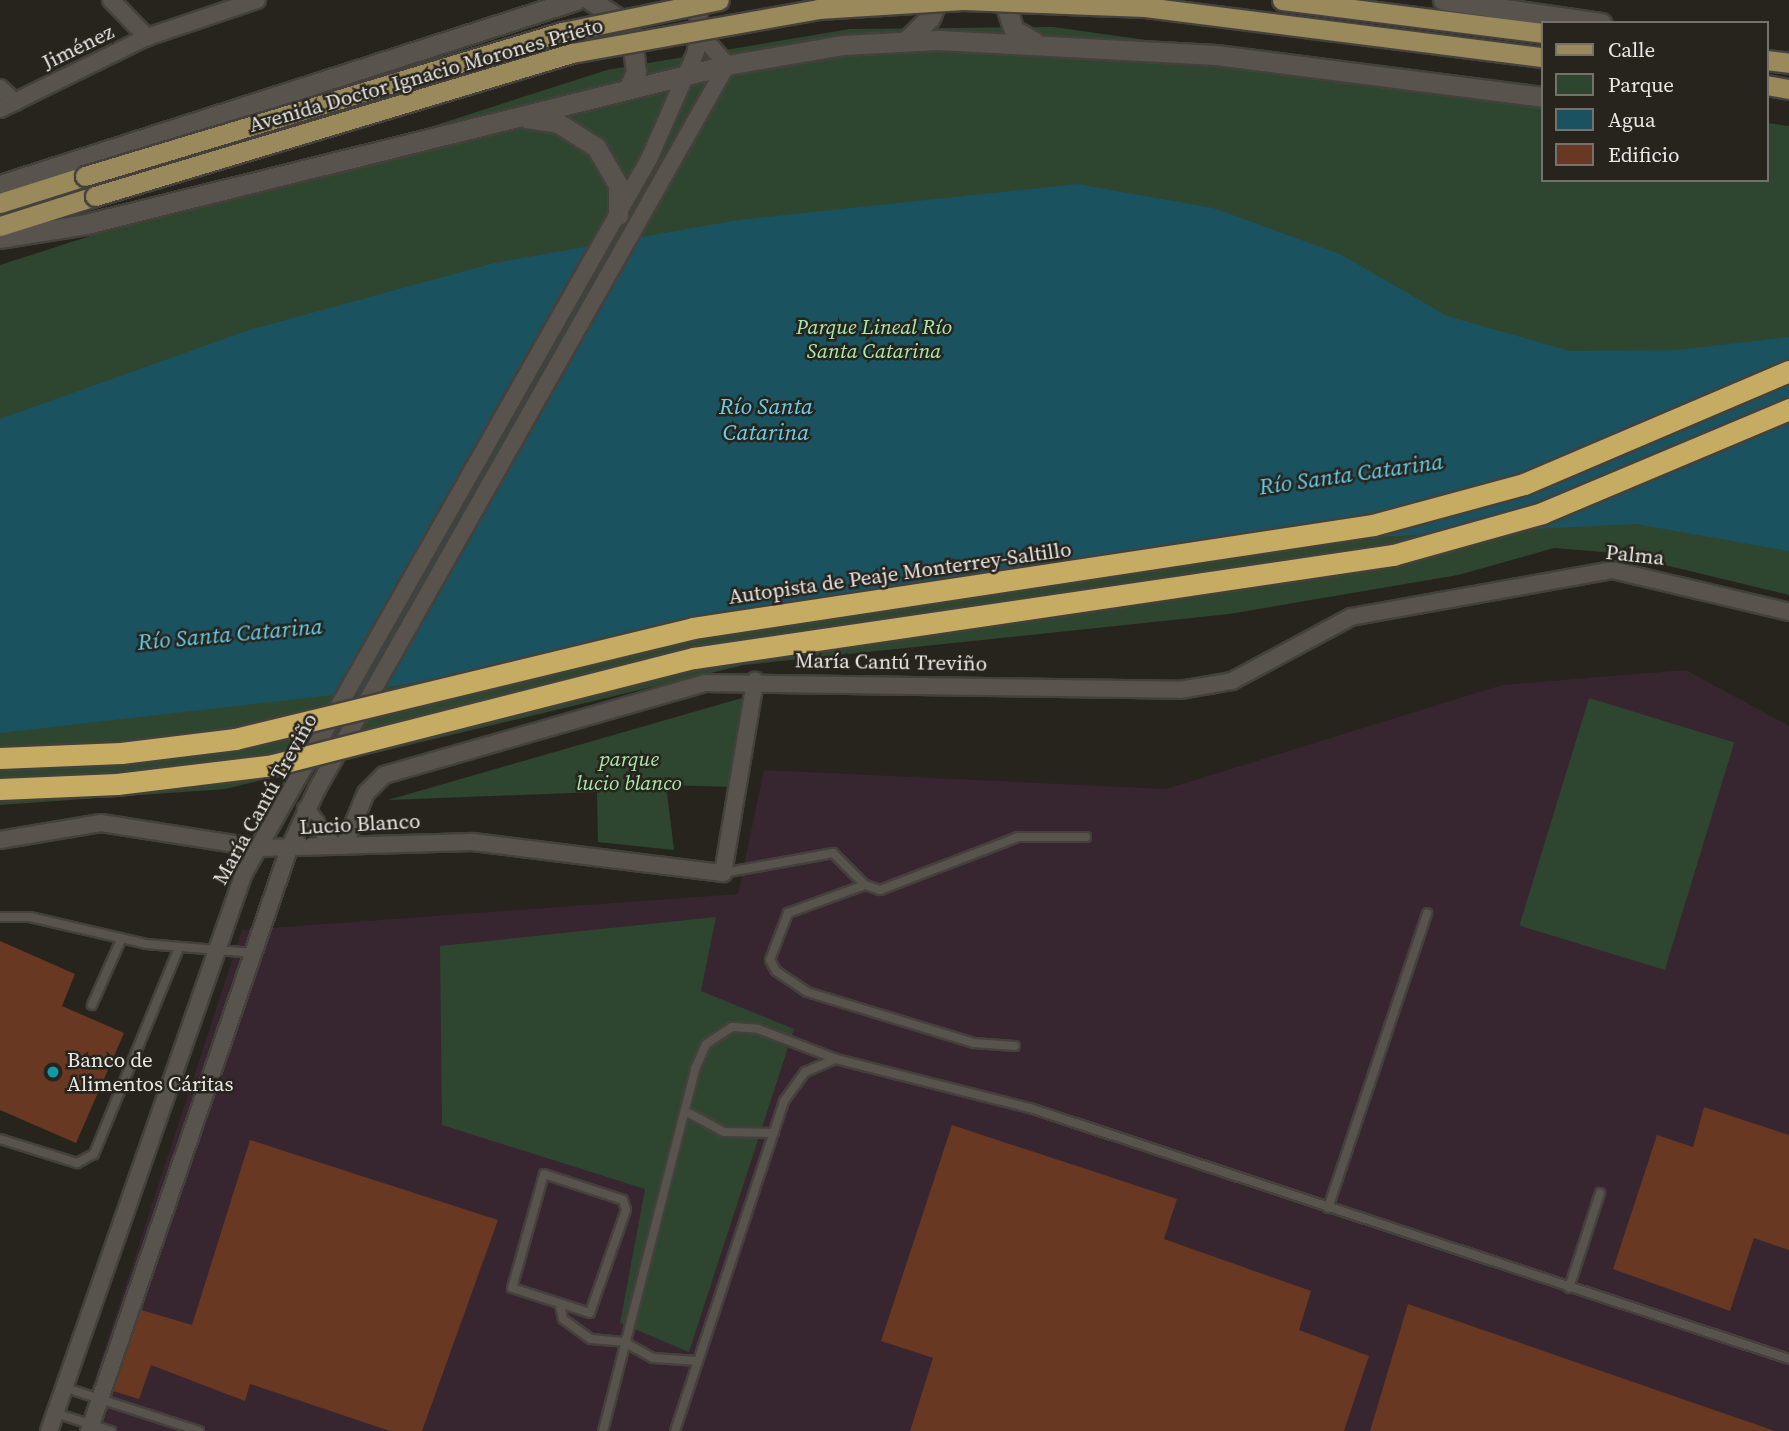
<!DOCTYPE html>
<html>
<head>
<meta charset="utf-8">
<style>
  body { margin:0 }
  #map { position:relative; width:1789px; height:1431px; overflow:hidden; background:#27241e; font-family:"Source Serif 4",serif }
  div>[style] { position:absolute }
  .industrial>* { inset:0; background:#37252f }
  .green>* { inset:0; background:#2e4630; transform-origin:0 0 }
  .water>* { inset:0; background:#1a525f }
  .building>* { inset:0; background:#683822 }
  .roads { filter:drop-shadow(2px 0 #44413d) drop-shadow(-2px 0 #44413d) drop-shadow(0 2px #44413d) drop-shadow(0 -2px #44413d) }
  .service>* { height:8px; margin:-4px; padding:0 4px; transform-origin:4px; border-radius:4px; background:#58544d }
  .minor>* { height:16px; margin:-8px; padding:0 8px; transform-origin:8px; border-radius:8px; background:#58544d }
  .tertiary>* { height:19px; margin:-9.5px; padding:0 9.5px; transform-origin:9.5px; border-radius:9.5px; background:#58544d }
  .primary>* { height:19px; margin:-9.5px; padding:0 9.5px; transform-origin:9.5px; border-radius:9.5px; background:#9a895a }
  .bridges { filter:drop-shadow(2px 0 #44413d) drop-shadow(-2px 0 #44413d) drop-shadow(0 2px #44413d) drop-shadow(0 -2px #44413d) }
  .primary-bridge>* { height:19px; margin:-9.5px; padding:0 9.5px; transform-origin:9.5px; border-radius:9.5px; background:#9a895a }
  .motorway-bridge>* { height:21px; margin:-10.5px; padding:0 10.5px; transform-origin:10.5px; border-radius:10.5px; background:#c6ac63 }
  .dots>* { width:19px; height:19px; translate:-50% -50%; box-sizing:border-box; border:4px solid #27241e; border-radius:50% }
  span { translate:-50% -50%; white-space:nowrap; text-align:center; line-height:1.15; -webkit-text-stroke:5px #27241e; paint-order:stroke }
  .street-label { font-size:21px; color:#e9e7e3 }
  .park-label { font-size:21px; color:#a8e9ac; font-style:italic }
  .poi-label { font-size:21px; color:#e9e7e3 }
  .left { translate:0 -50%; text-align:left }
  .water-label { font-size:23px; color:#65d1ed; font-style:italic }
  .legend { position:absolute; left:1541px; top:21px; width:228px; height:161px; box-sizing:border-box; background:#27241e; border:2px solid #75726d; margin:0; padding:9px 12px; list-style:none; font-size:21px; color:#e9e7e3 }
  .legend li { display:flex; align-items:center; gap:14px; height:35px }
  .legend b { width:35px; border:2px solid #75726d }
</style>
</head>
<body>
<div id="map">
  <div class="industrial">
    <i style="clip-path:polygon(1686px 670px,1789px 726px,1789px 1431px,101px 1431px,80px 1424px,242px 930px,738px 894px,764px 770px,1166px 789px,1502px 685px)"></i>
  </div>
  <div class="green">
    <i style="clip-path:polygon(1053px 27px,1542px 95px,1542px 180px,1766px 180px,1766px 123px,1789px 126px,1789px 595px,1615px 553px,1554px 548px,1458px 575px,1229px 614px,744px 665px,225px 789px,0 805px,0 265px,607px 70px,850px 29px)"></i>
    <i style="clip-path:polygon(742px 698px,732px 787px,666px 785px,674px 850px,598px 842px,597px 792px,388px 800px)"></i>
    <i style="left:1589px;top:698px;width:152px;height:238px;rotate:17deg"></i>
    <i style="clip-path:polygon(716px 917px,701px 991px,794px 1029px,689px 1352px,620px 1323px,645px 1189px,442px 1125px,440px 946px)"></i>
  </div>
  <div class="water">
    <i style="clip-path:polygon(1077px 184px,1213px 208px,1340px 254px,1447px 316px,1570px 351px,1677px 350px,1789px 337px,1789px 551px,1636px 524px,1235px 544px,359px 692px,0 733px,0 419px,249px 330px,494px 263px,738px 220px)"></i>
  </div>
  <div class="building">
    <i style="clip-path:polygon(0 941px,75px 974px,62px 1006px,124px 1033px,76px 1143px,0 1110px)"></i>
    <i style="clip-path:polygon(1704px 1107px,1789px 1135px,1789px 1250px,1754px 1238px,1730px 1311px,1613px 1269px,1657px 1135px,1693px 1147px)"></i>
    <i style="clip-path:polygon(952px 1125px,1177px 1199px,1164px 1239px,1311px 1291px,1299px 1330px,1369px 1356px,1344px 1431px,910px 1431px,933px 1358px,881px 1341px)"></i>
    <i style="clip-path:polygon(250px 1140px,498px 1220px,422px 1431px,390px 1431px,250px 1384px,245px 1401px,151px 1365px,139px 1399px,113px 1391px,138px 1309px,192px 1325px)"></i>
    <i style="clip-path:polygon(1408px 1304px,1775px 1431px,1370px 1431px)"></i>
  </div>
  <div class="roads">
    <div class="service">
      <i style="left:723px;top:873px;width:112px;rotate:-10.3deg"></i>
      <i style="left:833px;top:853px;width:45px;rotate:45deg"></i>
      <i style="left:865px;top:885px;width:16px;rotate:18deg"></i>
      <i style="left:880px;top:890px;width:148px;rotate:-21deg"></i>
      <i style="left:1018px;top:837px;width:68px"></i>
      <i style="left:865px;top:885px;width:82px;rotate:160deg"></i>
      <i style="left:788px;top:913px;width:50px;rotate:111deg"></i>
      <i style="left:770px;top:960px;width:13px;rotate:61deg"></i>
      <i style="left:776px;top:971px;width:37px;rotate:34deg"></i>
      <i style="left:807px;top:992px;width:175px;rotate:17deg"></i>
      <i style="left:974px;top:1043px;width:41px;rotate:4.2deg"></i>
      <i style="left:0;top:917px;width:30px"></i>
      <i style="left:30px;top:917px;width:119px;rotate:13.1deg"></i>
      <i style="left:146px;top:944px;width:107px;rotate:4.8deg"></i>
      <i style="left:92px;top:1005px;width:71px;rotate:-66deg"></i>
      <i style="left:685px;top:1111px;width:44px;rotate:28.3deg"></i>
      <i style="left:724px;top:1132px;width:50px;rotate:1.1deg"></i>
      <i style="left:0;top:1139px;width:81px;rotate:17.3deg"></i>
      <i style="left:77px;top:1163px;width:19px;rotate:-28deg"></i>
      <i style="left:94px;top:1154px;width:223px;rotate:-67.6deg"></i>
      <i style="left:544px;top:1174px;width:83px;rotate:18.2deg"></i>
      <i style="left:623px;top:1200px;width:10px;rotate:73deg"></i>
      <i style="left:626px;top:1210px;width:109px;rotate:109.3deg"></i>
      <i style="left:590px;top:1313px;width:82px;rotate:-162.2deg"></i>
      <i style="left:512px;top:1288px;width:118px;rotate:-74.3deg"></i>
      <i style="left:1328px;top:1208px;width:311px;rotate:-71.4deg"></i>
      <i style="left:1569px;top:1288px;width:100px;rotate:-71.9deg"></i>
      <i style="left:560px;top:1305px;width:14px;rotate:78deg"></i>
      <i style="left:563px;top:1319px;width:34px;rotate:36deg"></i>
      <i style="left:591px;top:1339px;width:33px;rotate:5deg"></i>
      <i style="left:624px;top:1342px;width:33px;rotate:29deg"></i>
      <i style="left:653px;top:1358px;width:45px;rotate:3.8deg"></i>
      <i style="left:63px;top:1387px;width:143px;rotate:17.9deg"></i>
      <i style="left:55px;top:1413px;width:59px;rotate:17.8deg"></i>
      <i style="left:603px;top:1431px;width:374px;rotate:-75.7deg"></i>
      <i style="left:695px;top:1069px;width:27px;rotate:-66deg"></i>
      <i style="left:706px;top:1044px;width:31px;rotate:-33deg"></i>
      <i style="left:732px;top:1027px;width:26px;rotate:4deg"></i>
      <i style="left:758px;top:1029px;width:84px;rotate:21deg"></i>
      <i style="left:836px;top:1059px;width:200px;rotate:14.2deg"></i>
      <i style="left:1030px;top:1108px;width:799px;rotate:18.3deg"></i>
      <i style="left:675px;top:1431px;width:348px;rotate:-71.7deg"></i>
      <i style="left:784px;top:1101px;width:36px;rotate:-54deg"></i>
      <i style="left:805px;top:1072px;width:33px;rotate:-23deg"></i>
    </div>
    <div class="minor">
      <i style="left:111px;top:0;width:52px;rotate:45.8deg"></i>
      <i style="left:0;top:88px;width:21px;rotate:43deg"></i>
      <i style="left:0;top:109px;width:164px;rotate:-26.1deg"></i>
      <i style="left:147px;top:37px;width:116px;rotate:-18.6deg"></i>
      <i style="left:306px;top:809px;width:46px;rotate:52.9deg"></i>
      <i style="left:0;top:840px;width:102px;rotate:-9.6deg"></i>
      <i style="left:101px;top:823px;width:162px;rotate:8.9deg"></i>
      <i style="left:261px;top:848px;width:212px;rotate:-1.6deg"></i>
      <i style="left:473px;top:842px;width:252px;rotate:7.1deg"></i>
      <i style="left:723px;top:873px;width:195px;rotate:-80.5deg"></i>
      <i style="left:344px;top:846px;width:57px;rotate:-67.5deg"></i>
      <i style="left:366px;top:793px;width:25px;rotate:-45deg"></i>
      <i style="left:384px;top:775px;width:334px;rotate:-16deg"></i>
      <i style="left:705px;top:683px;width:475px;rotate:0.8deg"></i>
      <i style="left:1180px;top:690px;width:53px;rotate:-9.8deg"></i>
      <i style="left:1232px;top:681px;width:135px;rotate:-28.3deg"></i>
      <i style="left:1351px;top:617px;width:265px;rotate:-10.2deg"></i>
      <i style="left:1612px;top:570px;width:182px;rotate:13.3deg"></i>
      <i style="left:49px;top:1431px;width:591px;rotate:-70.74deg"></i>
      <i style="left:244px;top:873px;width:821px;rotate:-60.44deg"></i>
      <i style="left:649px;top:159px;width:117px;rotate:-66.3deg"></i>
      <i style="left:696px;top:52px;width:52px;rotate:-85.6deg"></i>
      <i style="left:89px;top:1431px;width:615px;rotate:-71.04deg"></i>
      <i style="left:289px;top:849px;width:66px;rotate:-65deg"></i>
      <i style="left:317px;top:789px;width:832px;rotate:-60.48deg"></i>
      <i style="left:727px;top:65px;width:40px;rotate:-131deg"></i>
    </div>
    <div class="tertiary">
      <i style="left:590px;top:0;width:37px;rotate:33deg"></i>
      <i style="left:621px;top:20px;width:19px;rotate:55deg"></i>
      <i style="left:632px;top:36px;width:36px;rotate:84deg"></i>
      <i style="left:636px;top:72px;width:19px;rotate:115deg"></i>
      <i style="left:1004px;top:0;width:32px;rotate:72deg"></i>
      <i style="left:1014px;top:30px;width:22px;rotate:30deg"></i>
      <i style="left:1443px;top:0;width:160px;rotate:8.3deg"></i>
      <i style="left:908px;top:39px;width:30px;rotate:-44deg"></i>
      <i style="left:930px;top:18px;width:19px;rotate:-69deg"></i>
      <i style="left:527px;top:118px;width:31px;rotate:9deg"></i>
      <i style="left:558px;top:123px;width:45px;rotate:32.3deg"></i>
      <i style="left:596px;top:147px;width:44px;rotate:59.9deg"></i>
      <i style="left:618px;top:185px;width:30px;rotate:90deg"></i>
      <i style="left:0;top:185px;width:605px;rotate:-17.81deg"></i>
      <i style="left:0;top:238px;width:87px;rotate:-9.2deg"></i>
      <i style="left:86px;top:224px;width:660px;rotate:-13.93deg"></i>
      <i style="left:727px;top:65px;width:118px;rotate:-9.8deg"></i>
      <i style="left:843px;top:45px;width:95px;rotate:-3deg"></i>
      <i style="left:938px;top:40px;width:278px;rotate:3.1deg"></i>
      <i style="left:1216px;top:55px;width:329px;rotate:7.3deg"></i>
    </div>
    <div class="primary">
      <i style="left:1282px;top:0;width:262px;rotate:7.2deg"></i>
      <i style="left:1766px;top:60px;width:23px;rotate:7deg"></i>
      <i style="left:1766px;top:85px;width:23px;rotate:10deg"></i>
      <i style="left:0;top:203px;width:89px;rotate:-17.6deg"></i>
      <i style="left:0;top:226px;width:100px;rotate:-17.5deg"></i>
    </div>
  </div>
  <div class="bridges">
    <div class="primary-bridge">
      <i style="left:85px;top:176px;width:499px;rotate:-16.8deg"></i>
      <i style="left:563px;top:32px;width:159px;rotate:-11.6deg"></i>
      <i style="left:95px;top:196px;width:498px;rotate:-16.7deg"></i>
      <i style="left:572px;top:53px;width:250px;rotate:-10.1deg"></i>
      <i style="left:818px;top:9px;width:145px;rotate:-3.6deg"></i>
      <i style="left:963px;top:0;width:182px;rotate:2.2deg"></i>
      <i style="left:1145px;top:7px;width:400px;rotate:7.2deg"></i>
    </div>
    <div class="motorway-bridge">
      <i style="left:0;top:758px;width:121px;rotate:-2.4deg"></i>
      <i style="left:121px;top:753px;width:115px;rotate:-7deg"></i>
      <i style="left:235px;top:739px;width:471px;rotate:-13.6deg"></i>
      <i style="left:693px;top:628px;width:688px;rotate:-8.61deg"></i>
      <i style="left:1373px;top:525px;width:156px;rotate:-15.2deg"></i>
      <i style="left:1524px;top:484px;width:288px;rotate:-23.1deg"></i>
      <i style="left:0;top:789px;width:117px;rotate:-2.4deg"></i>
      <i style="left:117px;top:784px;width:157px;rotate:-6.9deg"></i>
      <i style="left:273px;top:765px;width:434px;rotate:-14.3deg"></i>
      <i style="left:694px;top:658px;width:707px;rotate:-8.38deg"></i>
      <i style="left:1393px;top:555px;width:155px;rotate:-15.7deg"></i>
      <i style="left:1542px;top:513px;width:268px;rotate:-22.8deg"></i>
    </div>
  </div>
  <div class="dots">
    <i style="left:53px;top:1072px;background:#0f9aa8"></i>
  </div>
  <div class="street-label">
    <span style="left:78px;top:47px;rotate:-26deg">Jiménez</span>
    <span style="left:426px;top:75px;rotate:-16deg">Avenida Doctor Ignacio Morones Prieto</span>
    <span style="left:1635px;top:555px;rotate:6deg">Palma</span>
    <span style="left:900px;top:573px;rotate:-8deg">Autopista de Peaje Monterrey-Saltillo</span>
    <span style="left:891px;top:662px;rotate:1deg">María Cantú Treviño</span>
    <span style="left:265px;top:799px;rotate:-61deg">María Cantú Treviño</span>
    <span style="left:360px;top:824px;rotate:-3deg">Lucio Blanco</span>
  </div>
  <div class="park-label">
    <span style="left:874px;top:339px">Parque Lineal Río<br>Santa Catarina</span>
    <span style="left:629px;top:771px">parque<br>lucio blanco</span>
  </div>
  <div class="poi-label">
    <span class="left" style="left:67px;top:1072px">Banco de<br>Alimentos Cáritas</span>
  </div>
  <div class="water-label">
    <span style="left:766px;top:419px">Río Santa<br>Catarina</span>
    <span style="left:1351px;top:474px;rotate:-8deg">Río Santa Catarina</span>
    <span style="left:230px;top:634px;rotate:-5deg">Río Santa Catarina</span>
  </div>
  <ul class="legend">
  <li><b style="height:9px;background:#9a895a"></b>Calle</li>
  <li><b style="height:19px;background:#2e4630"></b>Parque</li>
  <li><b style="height:19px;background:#1a525f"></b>Agua</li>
  <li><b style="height:19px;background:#683822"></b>Edificio</li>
  </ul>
</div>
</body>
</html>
